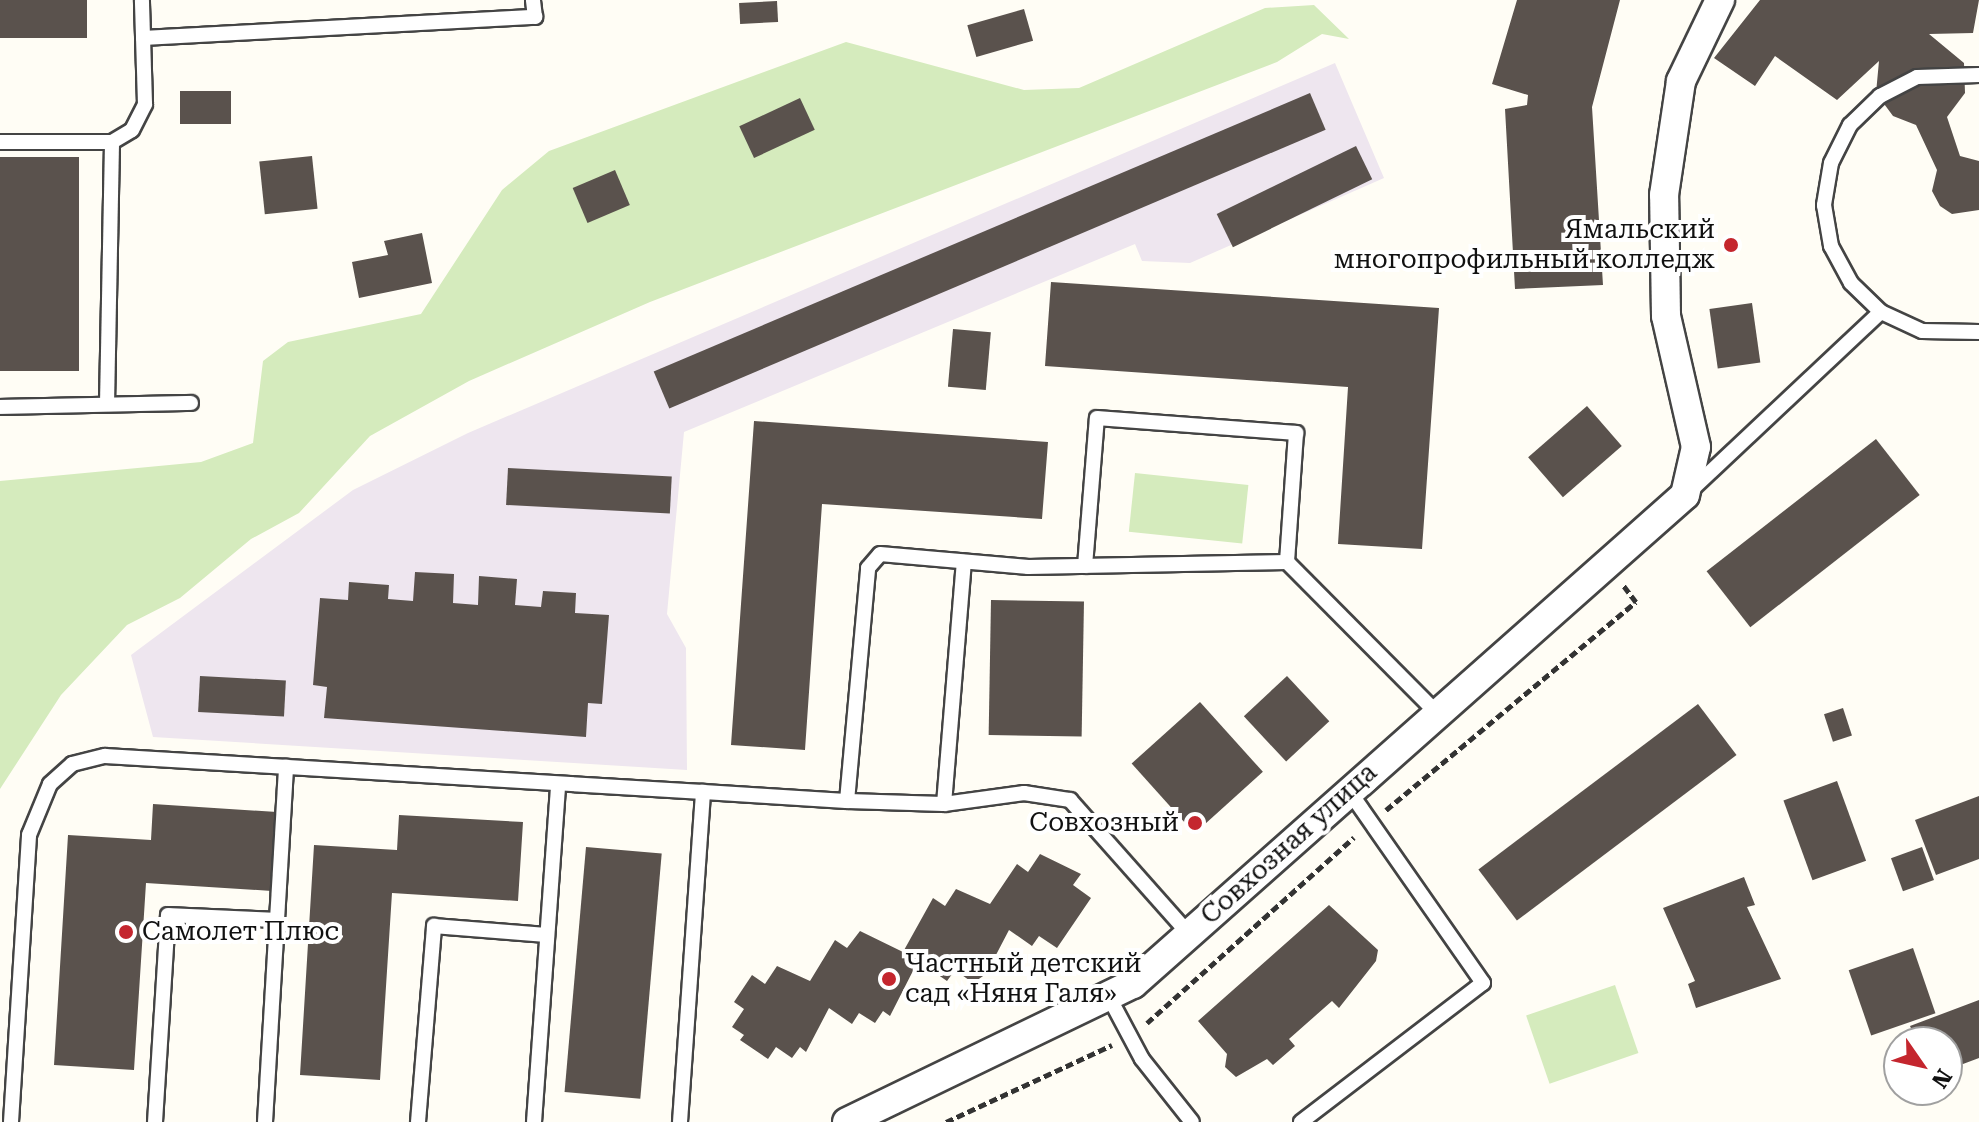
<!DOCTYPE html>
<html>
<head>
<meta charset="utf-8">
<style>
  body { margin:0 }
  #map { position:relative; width:1979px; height:1122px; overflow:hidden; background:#fffdf5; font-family:"Roboto Serif",serif }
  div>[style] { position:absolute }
  .industrial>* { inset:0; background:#eee6ef }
  .green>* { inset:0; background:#d5ebbd; transform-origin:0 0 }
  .building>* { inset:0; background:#5a524d; transform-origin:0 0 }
  .path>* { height:5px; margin-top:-2.5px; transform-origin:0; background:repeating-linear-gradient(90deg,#333 0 8px,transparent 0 12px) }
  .roads { filter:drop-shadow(2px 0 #444) drop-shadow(-2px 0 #444) drop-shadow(0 2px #444) drop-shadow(0 -2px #444) }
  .service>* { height:14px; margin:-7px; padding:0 7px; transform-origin:7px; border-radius:7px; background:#fff }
  .minor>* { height:28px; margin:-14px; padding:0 14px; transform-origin:14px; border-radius:14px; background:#fff }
  .dots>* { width:22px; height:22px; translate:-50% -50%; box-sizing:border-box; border:4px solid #fff; border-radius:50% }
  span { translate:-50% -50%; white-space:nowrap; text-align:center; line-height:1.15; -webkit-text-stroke:8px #fff; paint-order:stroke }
  .poi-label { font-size:26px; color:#111 }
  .right { translate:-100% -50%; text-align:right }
  .left { translate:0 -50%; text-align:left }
  .street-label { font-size:26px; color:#111 }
  .north { position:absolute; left:1883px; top:1026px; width:80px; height:80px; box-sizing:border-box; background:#fff; border:2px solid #a0a0a0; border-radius:50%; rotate:124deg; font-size:22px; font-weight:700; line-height:32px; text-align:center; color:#111 }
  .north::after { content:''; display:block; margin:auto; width:28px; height:36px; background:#c4262e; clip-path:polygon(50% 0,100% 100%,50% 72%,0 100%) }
</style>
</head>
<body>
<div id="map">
  <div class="industrial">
    <i style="clip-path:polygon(1335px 63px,1384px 178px,1190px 263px,1142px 261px,1135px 244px,684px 432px,667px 614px,686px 648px,687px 770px,153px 737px,131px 655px,353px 490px,468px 433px)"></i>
  </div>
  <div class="green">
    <i style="clip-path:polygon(1314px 5px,1349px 39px,1322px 34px,1277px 62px,650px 302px,469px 381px,370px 436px,299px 513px,251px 539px,180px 598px,127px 625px,61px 695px,0 789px,0 481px,201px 462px,253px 443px,263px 361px,288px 342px,421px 314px,502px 190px,549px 151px,846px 42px,1024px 90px,1079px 88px,1265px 8px)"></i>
    <i style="left:1135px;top:473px;width:114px;height:59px;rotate:6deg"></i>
    <i style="left:1615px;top:985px;width:72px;height:94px;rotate:71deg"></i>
  </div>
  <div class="building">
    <i style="left:0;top:0;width:87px;height:38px"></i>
    <i style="clip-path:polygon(1517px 0,1620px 0,1592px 107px,1603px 285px,1515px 289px,1505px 109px,1527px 105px,1528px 95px,1492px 84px)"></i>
    <i style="clip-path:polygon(1760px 0,1979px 0,1973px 33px,1929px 34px,1964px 63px,1965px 93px,1947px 117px,1960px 156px,1979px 161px,1979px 210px,1952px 214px,1940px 206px,1932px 191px,1937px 170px,1916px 125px,1893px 116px,1876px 93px,1879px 61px,1837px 100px,1775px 56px,1755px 86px,1714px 58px)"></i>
    <i style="left:777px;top:1px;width:21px;height:38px;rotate:87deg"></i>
    <i style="left:1024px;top:9px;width:33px;height:59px;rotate:74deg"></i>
    <i style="left:180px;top:91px;width:51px;height:33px"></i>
    <i style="left:1310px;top:93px;width:40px;height:713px;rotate:67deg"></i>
    <i style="left:800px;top:98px;width:35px;height:67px;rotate:65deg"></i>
    <i style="left:1356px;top:146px;width:37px;height:155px;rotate:64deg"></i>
    <i style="left:312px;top:156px;width:53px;height:53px;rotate:84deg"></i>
    <i style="left:79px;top:157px;width:214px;height:79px;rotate:90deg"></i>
    <i style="left:615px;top:170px;width:38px;height:46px;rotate:67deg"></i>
    <i style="clip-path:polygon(422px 233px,432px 283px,359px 298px,352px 262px,388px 255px,384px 241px)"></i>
    <i style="clip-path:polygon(1051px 282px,1439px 308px,1422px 549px,1338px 544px,1348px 387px,1045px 366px)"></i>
    <i style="left:1752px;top:303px;width:60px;height:43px;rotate:82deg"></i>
    <i style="left:953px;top:329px;width:38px;height:58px;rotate:5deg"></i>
    <i style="left:1587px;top:406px;width:53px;height:78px;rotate:49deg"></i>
    <i style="clip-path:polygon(754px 421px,1048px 442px,1042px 519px,822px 504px,805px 750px,731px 745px)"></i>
    <i style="left:1876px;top:439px;width:71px;height:215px;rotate:52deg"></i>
    <i style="left:508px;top:468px;width:164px;height:37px;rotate:3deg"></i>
    <i style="clip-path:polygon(415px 572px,454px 574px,453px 603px,478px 605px,479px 576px,517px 579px,515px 605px,541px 607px,543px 591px,576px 593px,575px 613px,609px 615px,602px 704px,588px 703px,586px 737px,324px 718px,327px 687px,313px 685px,320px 598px,348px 600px,349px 582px,389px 585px,388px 599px,413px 601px)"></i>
    <i style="left:991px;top:600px;width:93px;height:135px;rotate:1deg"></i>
    <i style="left:200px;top:676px;width:86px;height:36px;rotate:3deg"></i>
    <i style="left:1287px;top:676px;width:62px;height:59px;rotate:47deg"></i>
    <i style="left:1200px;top:702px;width:94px;height:92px;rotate:48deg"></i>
    <i style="left:1698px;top:704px;width:64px;height:275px;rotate:53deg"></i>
    <i style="left:1843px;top:708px;width:29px;height:20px;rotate:72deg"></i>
    <i style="left:1837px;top:781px;width:85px;height:57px;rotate:70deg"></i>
    <i style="clip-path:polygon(1979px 796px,1979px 859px,1936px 875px,1915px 820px)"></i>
    <i style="clip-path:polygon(153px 804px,277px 812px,272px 891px,146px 883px,134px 1070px,54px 1065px,68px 835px,151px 840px)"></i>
    <i style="clip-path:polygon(399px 815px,523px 822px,518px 901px,392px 893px,380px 1080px,300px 1075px,314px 845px,397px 850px)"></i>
    <i style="left:586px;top:847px;width:76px;height:246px;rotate:5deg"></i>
    <i style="left:1922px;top:847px;width:35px;height:33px;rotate:70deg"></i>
    <i style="clip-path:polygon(1040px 854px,1081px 874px,1073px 885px,1091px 898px,1057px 948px,1039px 936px,1032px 946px,1009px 930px,986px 974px,973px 983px,955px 970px,947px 981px,918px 961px,890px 1016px,883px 1011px,875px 1023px,859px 1013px,852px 1024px,829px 1008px,806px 1052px,800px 1047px,792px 1058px,776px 1047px,768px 1059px,740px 1040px,744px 1035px,732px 1027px,744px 1009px,734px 1002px,752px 975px,765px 984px,777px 966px,810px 981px,835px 940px,847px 948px,860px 931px,903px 952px,933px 898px,945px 906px,956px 889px,990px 904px,1017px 864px,1028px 872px)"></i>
    <i style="clip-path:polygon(1744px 877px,1755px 905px,1747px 907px,1781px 979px,1696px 1008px,1688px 984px,1695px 981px,1663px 908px)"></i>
    <i style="clip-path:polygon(1329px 905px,1378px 950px,1376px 961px,1339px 1008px,1332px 1001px,1289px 1039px,1295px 1046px,1273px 1065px,1267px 1059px,1236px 1077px,1225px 1067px,1227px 1054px,1198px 1021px)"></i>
    <i style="left:1913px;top:948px;width:69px;height:68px;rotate:71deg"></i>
    <i style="clip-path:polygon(1979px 1000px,1979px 1058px,1947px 1070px,1947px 1042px,1917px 1042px,1910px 1026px)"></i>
  </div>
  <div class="path">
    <i style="left:1386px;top:810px;width:325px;rotate:-39.8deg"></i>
    <i style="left:1636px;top:602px;width:21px;rotate:-127deg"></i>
    <i style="left:1147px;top:1023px;width:278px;rotate:-41.9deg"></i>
    <i style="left:946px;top:1122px;width:183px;rotate:-24.9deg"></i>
  </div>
  <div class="roads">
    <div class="service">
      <i style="left:143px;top:38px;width:393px;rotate:-3.1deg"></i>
      <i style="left:535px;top:17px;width:17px;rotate:-97deg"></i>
      <i style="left:1979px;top:75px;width:62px;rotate:178.2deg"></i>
      <i style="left:1917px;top:77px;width:42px;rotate:152.8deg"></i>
      <i style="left:1880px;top:96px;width:42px;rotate:136deg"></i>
      <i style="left:1850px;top:125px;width:42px;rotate:116.6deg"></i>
      <i style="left:1831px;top:163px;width:43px;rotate:99.5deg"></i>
      <i style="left:1824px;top:205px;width:42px;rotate:80.3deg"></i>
      <i style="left:1831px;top:246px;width:42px;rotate:61.6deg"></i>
      <i style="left:1851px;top:283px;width:42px;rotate:44deg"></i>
      <i style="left:1881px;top:312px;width:45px;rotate:24.9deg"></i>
      <i style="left:1922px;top:331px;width:57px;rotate:1deg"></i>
      <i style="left:0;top:142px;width:112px"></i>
      <i style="left:112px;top:142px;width:23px;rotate:-31deg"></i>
      <i style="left:132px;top:130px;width:29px;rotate:-63deg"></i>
      <i style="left:145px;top:104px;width:104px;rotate:-91.7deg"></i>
      <i style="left:107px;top:404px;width:262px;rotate:-88.9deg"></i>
      <i style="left:0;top:407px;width:191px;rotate:-1.2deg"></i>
      <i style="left:1689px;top:492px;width:263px;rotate:-43.2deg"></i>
      <i style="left:1085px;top:566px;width:148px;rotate:-85.4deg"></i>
      <i style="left:1097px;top:418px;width:200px;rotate:4.3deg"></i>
      <i style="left:1296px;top:433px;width:129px;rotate:94deg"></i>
      <i style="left:847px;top:801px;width:97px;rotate:1.8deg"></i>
      <i style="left:944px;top:804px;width:243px;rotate:-85.3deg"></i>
      <i style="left:944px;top:804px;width:81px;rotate:-7.8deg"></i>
      <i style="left:1024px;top:793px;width:47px;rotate:8.7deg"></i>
      <i style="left:1070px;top:800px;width:179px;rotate:48.4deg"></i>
      <i style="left:1109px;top:997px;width:70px;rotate:62deg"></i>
      <i style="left:1142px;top:1059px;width:80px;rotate:51.6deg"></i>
      <i style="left:11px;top:1122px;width:288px;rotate:-86.4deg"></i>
      <i style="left:29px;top:835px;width:55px;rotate:-67.6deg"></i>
      <i style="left:50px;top:784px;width:30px;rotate:-42deg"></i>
      <i style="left:72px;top:764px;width:34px;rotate:-14deg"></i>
      <i style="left:105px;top:756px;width:599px;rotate:3.45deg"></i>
      <i style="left:155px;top:1122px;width:207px;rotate:-86.4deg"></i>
      <i style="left:168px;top:915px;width:109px;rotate:2.6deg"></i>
      <i style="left:265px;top:1122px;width:356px;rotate:-86.6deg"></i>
      <i style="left:418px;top:1122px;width:197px;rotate:-85.3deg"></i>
      <i style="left:434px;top:926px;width:112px;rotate:4.6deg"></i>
      <i style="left:534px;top:1122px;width:338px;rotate:-85.9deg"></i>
      <i style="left:680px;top:1122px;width:331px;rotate:-86deg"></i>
      <i style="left:703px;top:792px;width:144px;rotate:3.6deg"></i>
      <i style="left:847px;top:801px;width:234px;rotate:-84.8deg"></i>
      <i style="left:868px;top:568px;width:18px;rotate:-49deg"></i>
      <i style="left:880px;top:554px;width:149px;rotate:5deg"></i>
      <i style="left:1028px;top:567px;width:259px;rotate:-1.1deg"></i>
      <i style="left:1287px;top:562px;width:210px;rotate:45.2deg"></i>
      <i style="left:1301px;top:1122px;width:229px;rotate:-37.4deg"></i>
      <i style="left:1483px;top:983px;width:234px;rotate:-124.9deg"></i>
    </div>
    <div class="minor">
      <i style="left:847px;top:1122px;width:318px;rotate:-25.8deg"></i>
      <i style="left:1133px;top:984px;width:737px;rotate:-41.54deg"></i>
      <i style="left:1685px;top:495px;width:49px;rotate:-77.1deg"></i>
      <i style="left:1696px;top:447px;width:134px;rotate:-102.9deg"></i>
      <i style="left:1666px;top:316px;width:121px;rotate:-90.9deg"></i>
      <i style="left:1664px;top:195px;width:115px;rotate:-81.5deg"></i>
      <i style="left:1681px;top:81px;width:90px;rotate:-64.3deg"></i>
    </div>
  </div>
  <div class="dots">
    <i style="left:1731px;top:245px;background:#c4262e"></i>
    <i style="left:1195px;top:823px;background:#c4262e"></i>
    <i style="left:126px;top:932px;background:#c4262e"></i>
    <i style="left:889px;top:979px;background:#c4262e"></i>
  </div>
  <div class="poi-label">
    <span class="right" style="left:1715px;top:245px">Ямальский<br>многопрофильный колледж</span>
    <span class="right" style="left:1179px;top:823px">Совхозный</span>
    <span class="left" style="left:142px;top:932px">Самолет Плюс</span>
    <span class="left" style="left:905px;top:979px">Частный детский<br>сад «Няня Галя»</span>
  </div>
  <div class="street-label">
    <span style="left:1289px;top:844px;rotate:-42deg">Совхозная улица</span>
  </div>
  <div class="north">N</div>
</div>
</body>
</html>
